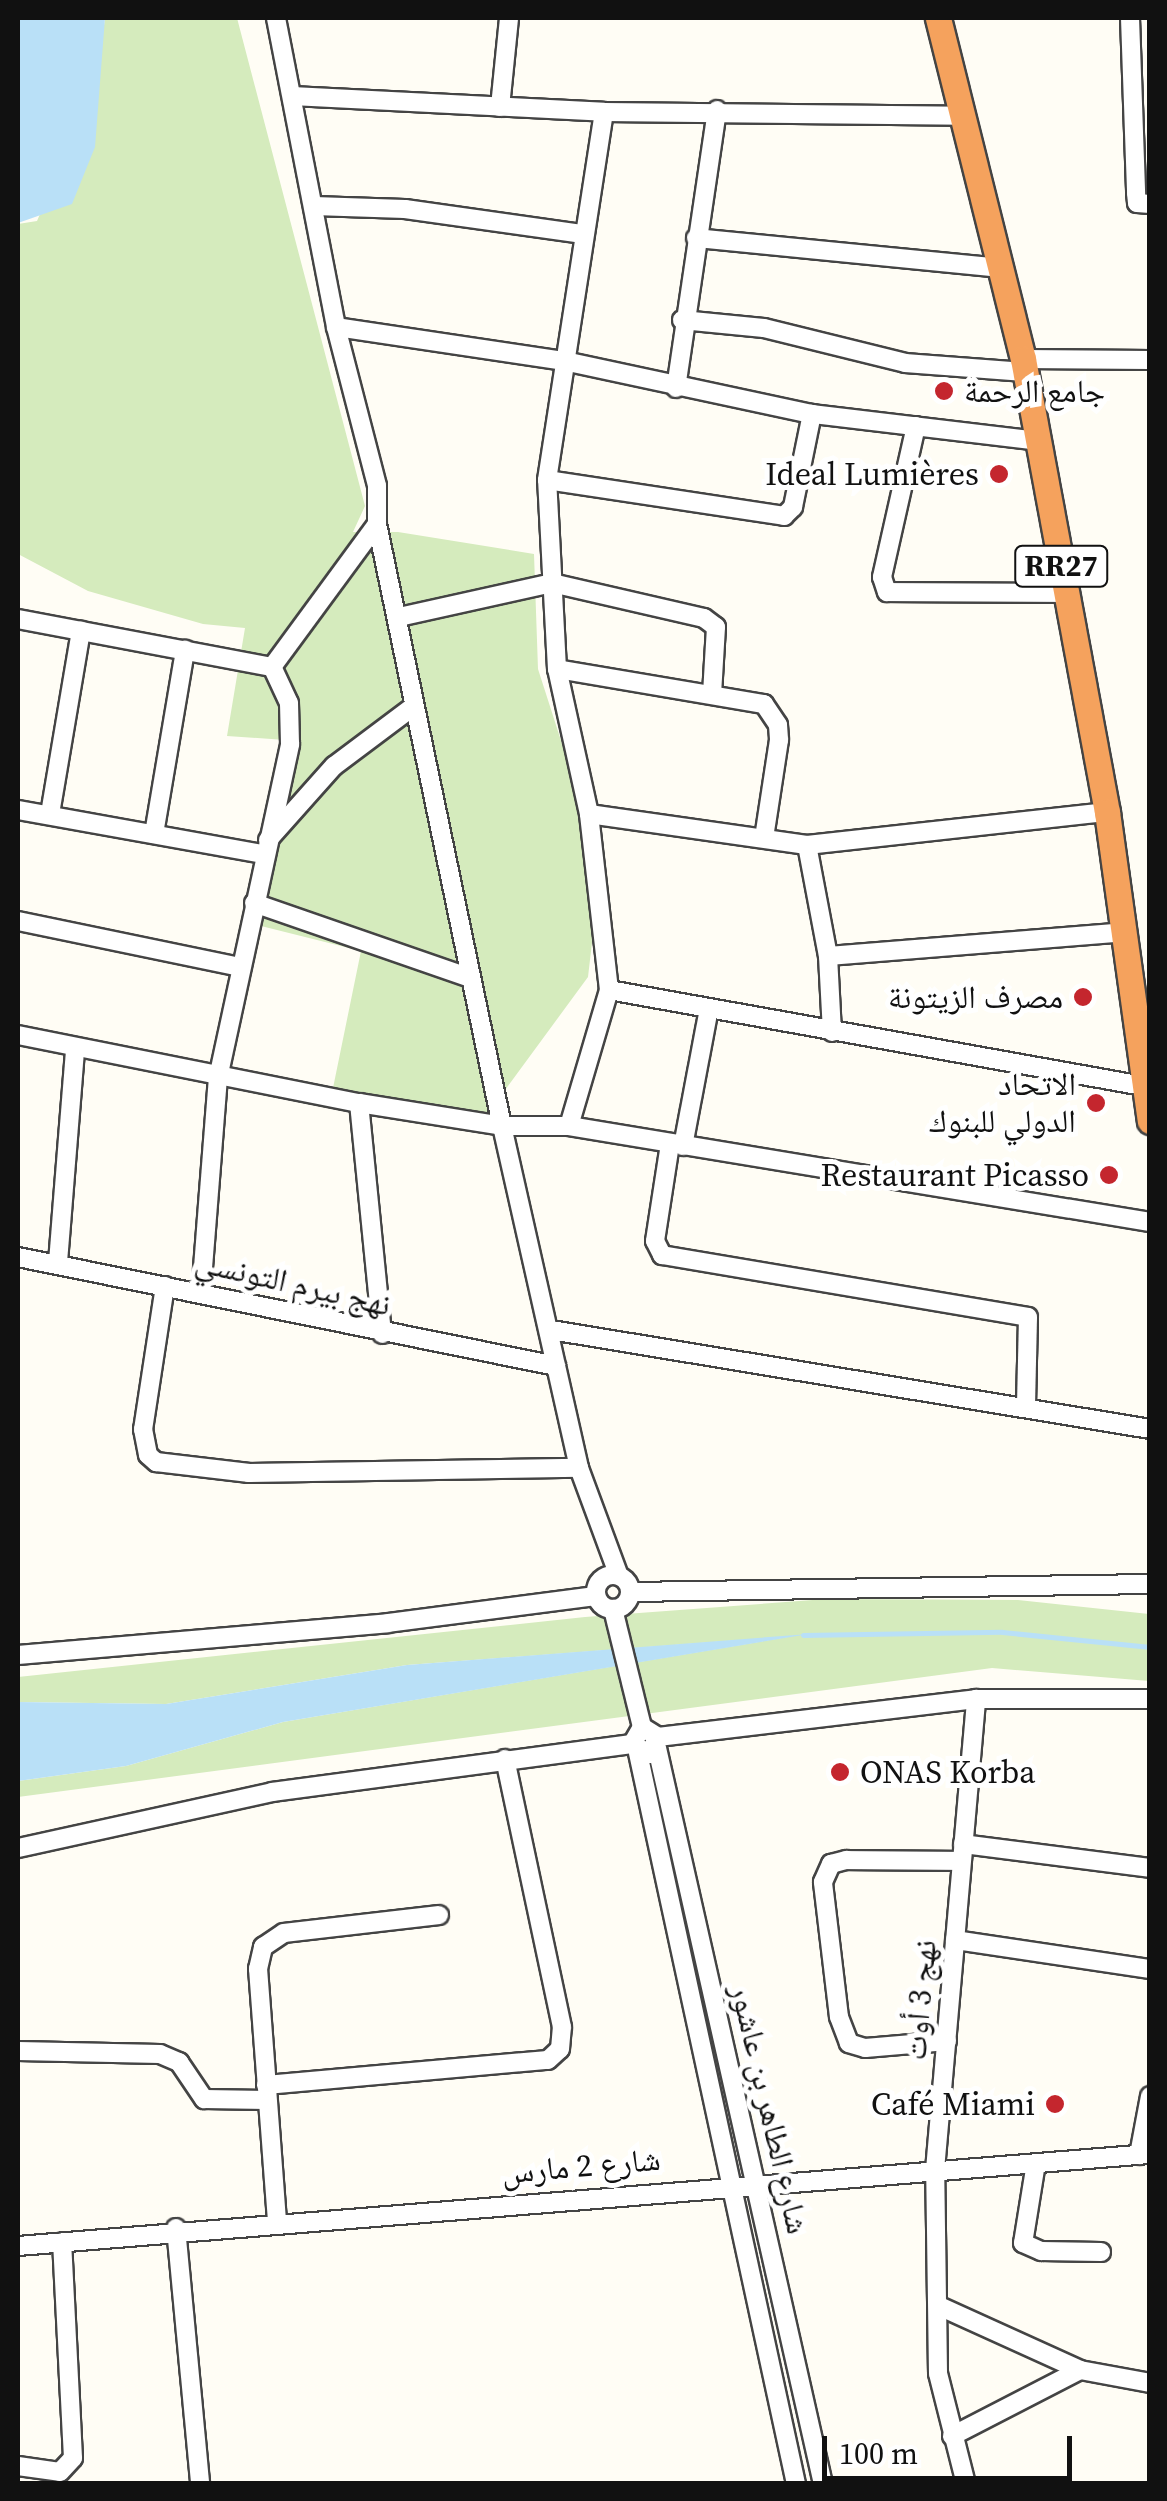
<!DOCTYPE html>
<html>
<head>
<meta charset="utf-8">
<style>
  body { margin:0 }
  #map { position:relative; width:1167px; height:2501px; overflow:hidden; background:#fffdf5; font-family:"Source Serif 4","Noto Naskh Arabic",serif }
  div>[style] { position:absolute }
  .green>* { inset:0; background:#d5ebbd }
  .water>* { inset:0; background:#b9e0f7 }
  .stream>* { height:5px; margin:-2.5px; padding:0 2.5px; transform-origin:2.5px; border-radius:2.5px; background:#b9e0f7 }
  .roads { filter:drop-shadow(2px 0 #444) drop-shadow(-2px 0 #444) drop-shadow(0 2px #444) drop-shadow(0 -2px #444) }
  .minor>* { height:18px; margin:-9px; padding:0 9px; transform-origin:9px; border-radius:9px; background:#fff }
  .minor>.ring { margin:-9px; padding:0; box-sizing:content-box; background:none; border:18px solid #fff; border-radius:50% }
  .highway>* { height:25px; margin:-12.5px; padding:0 12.5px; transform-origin:12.5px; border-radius:12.5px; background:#f5a25d }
  .dots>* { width:28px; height:28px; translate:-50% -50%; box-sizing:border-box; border:5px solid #fff; border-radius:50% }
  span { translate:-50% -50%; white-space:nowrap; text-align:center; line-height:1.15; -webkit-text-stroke:10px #fff; paint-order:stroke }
  .shield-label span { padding:2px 8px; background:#fff; border:2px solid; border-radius:8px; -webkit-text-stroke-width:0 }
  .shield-label { font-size:30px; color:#111; font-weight:700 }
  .poi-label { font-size:32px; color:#111 }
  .left { translate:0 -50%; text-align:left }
  .right { translate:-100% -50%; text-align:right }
  .street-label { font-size:32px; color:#111 }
  .frame { position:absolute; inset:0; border:20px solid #111; pointer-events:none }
  .scale { position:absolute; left:822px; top:2436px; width:250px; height:45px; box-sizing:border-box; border:5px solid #111; border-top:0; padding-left:12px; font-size:30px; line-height:35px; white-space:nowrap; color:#111; -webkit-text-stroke:8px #fff; paint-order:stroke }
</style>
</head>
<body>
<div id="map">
  <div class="green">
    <i style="clip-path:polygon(105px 18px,237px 18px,365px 506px,353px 532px,398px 532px,534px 554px,538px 669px,582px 806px,595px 917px,588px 977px,483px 1120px,333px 1088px,361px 951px,257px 925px,285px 740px,227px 736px,245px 628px,203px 624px,88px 591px,18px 554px,18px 224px,37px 221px,96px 85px)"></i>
    <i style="clip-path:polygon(826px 1599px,1018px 1600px,1149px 1614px,1149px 1681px,992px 1668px,18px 1797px,18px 1781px,126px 1766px,283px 1722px,793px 1636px,407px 1665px,166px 1704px,18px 1702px,18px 1677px,585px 1617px)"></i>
  </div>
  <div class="water">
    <i style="clip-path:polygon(18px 18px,105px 18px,95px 147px,72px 204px,18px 223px)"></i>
    <i style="clip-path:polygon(809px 1634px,283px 1722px,126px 1766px,18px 1781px,18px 1702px,166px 1704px,407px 1665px)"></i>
  </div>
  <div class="stream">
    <i style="left:803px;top:1635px;width:199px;rotate:-0.9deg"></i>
    <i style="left:1002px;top:1632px;width:149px;rotate:5.8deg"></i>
  </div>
  <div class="roads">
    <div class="minor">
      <i style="left:276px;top:18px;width:315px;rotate:79deg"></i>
      <i style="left:336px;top:327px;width:164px;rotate:75.5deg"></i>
      <i style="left:377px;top:486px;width:38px;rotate:90deg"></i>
      <i style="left:377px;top:524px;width:615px;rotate:78.27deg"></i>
      <i style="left:502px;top:1126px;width:351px;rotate:77.3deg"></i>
      <i style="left:579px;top:1468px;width:115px;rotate:69.7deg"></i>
      <i style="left:1130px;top:18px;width:175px;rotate:88deg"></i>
      <i style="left:1136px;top:193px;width:10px;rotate:84deg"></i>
      <i style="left:1137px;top:203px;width:13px;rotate:4deg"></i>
      <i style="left:292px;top:96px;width:312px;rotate:2.9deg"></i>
      <i style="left:604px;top:112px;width:359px;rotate:0.6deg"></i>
      <i style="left:500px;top:107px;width:89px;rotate:-84.2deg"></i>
      <i style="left:314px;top:206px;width:91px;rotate:1.9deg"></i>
      <i style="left:405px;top:209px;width:180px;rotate:8deg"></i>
      <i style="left:696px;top:238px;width:308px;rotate:5.6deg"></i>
      <i style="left:682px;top:320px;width:82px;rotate:5.6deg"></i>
      <i style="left:764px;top:328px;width:145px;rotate:13.9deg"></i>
      <i style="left:905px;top:363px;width:120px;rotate:4.3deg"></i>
      <i style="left:336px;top:327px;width:236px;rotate:8.5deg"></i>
      <i style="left:569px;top:362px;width:249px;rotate:12.1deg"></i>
      <i style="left:812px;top:414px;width:229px;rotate:6.8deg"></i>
      <i style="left:1023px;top:359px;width:127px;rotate:0.5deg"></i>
      <i style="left:676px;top:388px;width:281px;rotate:-81.6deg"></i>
      <i style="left:916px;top:426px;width:155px;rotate:102.7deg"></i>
      <i style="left:882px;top:577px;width:16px;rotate:72deg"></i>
      <i style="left:887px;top:592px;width:179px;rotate:0.3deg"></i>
      <i style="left:547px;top:480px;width:240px;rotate:8.6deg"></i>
      <i style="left:784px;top:516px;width:13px;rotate:-45deg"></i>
      <i style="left:793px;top:507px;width:95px;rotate:-78.5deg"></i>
      <i style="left:399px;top:617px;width:157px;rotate:-12.5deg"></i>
      <i style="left:552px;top:583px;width:156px;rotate:13deg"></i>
      <i style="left:704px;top:618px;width:15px;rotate:37deg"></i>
      <i style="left:716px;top:627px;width:67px;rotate:93.4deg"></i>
      <i style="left:18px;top:619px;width:258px;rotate:10.7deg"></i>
      <i style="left:272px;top:667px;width:177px;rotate:-53.7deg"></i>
      <i style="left:557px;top:669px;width:210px;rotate:9.6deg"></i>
      <i style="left:764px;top:704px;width:25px;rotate:56deg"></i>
      <i style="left:778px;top:725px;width:15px;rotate:86deg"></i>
      <i style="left:779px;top:740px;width:99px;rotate:98.7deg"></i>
      <i style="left:18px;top:810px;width:248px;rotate:10.2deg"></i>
      <i style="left:50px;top:814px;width:186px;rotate:-80.4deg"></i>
      <i style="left:589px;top:814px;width:220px;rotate:8.1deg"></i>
      <i style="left:807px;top:845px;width:302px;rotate:-6.3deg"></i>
      <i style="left:154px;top:834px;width:187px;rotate:-80.4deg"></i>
      <i style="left:268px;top:840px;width:99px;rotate:-48.3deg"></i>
      <i style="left:334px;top:766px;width:100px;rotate:-36.9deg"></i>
      <i style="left:807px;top:845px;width:113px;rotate:79.3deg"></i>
      <i style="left:828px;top:956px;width:76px;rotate:87deg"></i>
      <i style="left:254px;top:903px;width:229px;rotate:19.1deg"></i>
      <i style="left:18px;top:921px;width:228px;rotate:11.7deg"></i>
      <i style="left:828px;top:956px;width:297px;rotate:-4.6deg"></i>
      <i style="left:609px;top:990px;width:543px;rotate:10.19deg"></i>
      <i style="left:18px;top:1035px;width:348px;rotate:11.3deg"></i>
      <i style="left:359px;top:1103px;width:145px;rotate:9.1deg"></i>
      <i style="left:502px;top:1126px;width:67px"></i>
      <i style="left:569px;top:1126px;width:589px;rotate:9.38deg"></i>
      <i style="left:359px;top:1103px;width:232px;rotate:84.3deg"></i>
      <i style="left:569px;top:1126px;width:142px;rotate:-73.6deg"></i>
      <i style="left:609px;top:990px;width:177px;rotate:-96.5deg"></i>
      <i style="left:589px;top:814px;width:148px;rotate:-102.4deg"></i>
      <i style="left:557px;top:669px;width:189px;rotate:-93deg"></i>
      <i style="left:547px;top:480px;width:372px;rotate:-81.2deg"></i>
      <i style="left:670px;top:1144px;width:98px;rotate:98.8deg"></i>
      <i style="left:655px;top:1241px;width:16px;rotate:63deg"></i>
      <i style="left:662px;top:1255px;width:371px;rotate:9.6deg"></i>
      <i style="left:1028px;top:1317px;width:90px;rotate:91.3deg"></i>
      <i style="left:683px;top:1146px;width:139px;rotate:-79.3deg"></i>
      <i style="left:18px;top:1257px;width:549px;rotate:11.45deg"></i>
      <i style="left:58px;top:1262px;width:214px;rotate:-85.4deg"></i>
      <i style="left:165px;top:1286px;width:145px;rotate:98.7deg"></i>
      <i style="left:143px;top:1429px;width:26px;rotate:79deg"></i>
      <i style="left:148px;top:1455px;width:11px;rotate:41deg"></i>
      <i style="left:156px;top:1462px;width:94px;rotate:6.7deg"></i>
      <i style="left:249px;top:1473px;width:330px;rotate:-0.9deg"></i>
      <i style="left:201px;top:1293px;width:216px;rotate:-85.5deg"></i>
      <i style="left:218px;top:1078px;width:342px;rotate:-77.8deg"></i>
      <i style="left:290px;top:744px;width:41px;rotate:-91.4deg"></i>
      <i style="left:289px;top:703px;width:40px;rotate:-115deg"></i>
      <i style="left:551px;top:1330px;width:607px;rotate:9.38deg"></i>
      <i class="ring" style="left:596px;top:1575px;width:16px;height:16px"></i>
      <i style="left:630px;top:1592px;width:520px;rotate:-0.88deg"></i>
      <i style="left:613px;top:1609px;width:122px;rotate:76.2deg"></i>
      <i style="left:18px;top:1655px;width:371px;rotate:-4.9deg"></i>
      <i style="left:388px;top:1623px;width:210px;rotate:-7.4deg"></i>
      <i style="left:658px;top:1737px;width:320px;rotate:-6.8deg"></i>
      <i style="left:976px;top:1699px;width:174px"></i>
      <i style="left:657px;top:1748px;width:754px;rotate:77.29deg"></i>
      <i style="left:638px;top:1753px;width:748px;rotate:77.8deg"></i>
      <i style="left:963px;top:1844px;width:189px;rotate:7.3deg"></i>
      <i style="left:18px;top:1848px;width:260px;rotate:-12.4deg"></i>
      <i style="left:272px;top:1792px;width:363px;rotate:-7.6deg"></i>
      <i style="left:632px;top:1744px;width:20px;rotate:30deg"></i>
      <i style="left:649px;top:1754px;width:19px;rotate:-62deg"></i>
      <i style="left:658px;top:1737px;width:19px;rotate:-148deg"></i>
      <i style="left:642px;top:1727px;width:20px;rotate:120deg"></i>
      <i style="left:955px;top:1940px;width:197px;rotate:8.5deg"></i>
      <i style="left:947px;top:2041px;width:82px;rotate:175.1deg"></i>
      <i style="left:865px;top:2048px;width:17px;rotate:-163deg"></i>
      <i style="left:849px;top:2043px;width:28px;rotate:-111deg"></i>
      <i style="left:839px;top:2017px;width:136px;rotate:-96.8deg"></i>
      <i style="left:823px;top:1882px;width:20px;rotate:-66deg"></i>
      <i style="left:831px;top:1864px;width:16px;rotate:-15deg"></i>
      <i style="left:846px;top:1860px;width:115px;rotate:0.5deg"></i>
      <i style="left:18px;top:2051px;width:142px;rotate:1.2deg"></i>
      <i style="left:160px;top:2054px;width:21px;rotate:23deg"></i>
      <i style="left:179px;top:2062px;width:45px;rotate:56deg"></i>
      <i style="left:204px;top:2099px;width:63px;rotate:0.9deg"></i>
      <i style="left:266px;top:2085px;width:283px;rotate:-5.1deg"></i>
      <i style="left:548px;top:2060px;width:16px;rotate:-43deg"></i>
      <i style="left:560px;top:2049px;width:22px;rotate:-85deg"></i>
      <i style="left:562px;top:2027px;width:274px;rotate:-102deg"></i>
      <i style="left:1139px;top:2155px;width:60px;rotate:-79.4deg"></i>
      <i style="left:1036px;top:2163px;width:81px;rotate:99.2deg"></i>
      <i style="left:1023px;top:2243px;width:20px;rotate:24deg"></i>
      <i style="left:1041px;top:2251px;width:60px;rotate:1deg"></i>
      <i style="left:277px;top:2221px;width:253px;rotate:-94.3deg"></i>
      <i style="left:258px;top:1969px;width:23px;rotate:-77deg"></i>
      <i style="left:263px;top:1947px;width:25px;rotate:-34deg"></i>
      <i style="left:284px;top:1933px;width:156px;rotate:-6.6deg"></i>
      <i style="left:176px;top:2228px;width:257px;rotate:84.6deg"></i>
      <i style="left:18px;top:2246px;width:1136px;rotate:-4.65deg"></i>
      <i style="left:939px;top:2306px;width:155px;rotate:24.4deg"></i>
      <i style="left:1080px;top:2370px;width:71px;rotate:10.5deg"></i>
      <i style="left:952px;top:2436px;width:144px;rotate:-27.3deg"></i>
      <i style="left:18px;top:2466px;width:42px;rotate:8.1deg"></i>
      <i style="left:60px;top:2472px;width:19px;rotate:-47deg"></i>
      <i style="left:73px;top:2458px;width:216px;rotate:-92.9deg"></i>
      <i style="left:966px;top:2484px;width:114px;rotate:-104.2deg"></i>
      <i style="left:938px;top:2373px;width:203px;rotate:-90.8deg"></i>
      <i style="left:935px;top:2170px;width:473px;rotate:-85deg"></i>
    </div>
    <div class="highway">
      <i style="left:938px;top:18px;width:351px;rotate:76deg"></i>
      <i style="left:1023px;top:359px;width:461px;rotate:79.5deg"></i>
      <i style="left:1107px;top:812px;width:312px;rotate:82.1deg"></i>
    </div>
  </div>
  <div class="dots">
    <i style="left:944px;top:391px;background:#c4262e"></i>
    <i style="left:999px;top:474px;background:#c4262e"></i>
    <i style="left:1083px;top:997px;background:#c4262e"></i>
    <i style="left:1096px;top:1103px;background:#c4262e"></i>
    <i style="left:1109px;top:1175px;background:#c4262e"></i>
    <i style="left:840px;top:1772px;background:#c4262e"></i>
    <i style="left:1055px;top:2104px;background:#c4262e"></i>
  </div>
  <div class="shield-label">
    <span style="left:1061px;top:566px">RR27</span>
  </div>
  <div class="poi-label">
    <span class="left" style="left:964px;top:391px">جامع الرحمة</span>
    <span class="right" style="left:979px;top:474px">Ideal Lumières</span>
    <span class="right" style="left:1063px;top:997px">مصرف الزيتونة</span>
    <span class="right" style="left:1076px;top:1103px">الاتحاد<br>الدولي للبنوك</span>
    <span class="right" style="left:1089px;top:1175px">Restaurant Picasso</span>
    <span class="left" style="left:860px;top:1772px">ONAS Korba</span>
    <span class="right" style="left:1035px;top:2104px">Café Miami</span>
  </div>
  <div class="street-label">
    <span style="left:293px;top:1283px;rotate:13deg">نهج بيرم التونسي</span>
    <span style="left:920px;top:2000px;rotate:-85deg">نهج 3 أوت</span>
    <span style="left:770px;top:2109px;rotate:77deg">شارع الطاهر بن عاشور</span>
    <span style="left:581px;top:2166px;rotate:-5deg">شارع 2 مارس</span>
  </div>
  <div class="frame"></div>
  <div class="scale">100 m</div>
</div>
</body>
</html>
